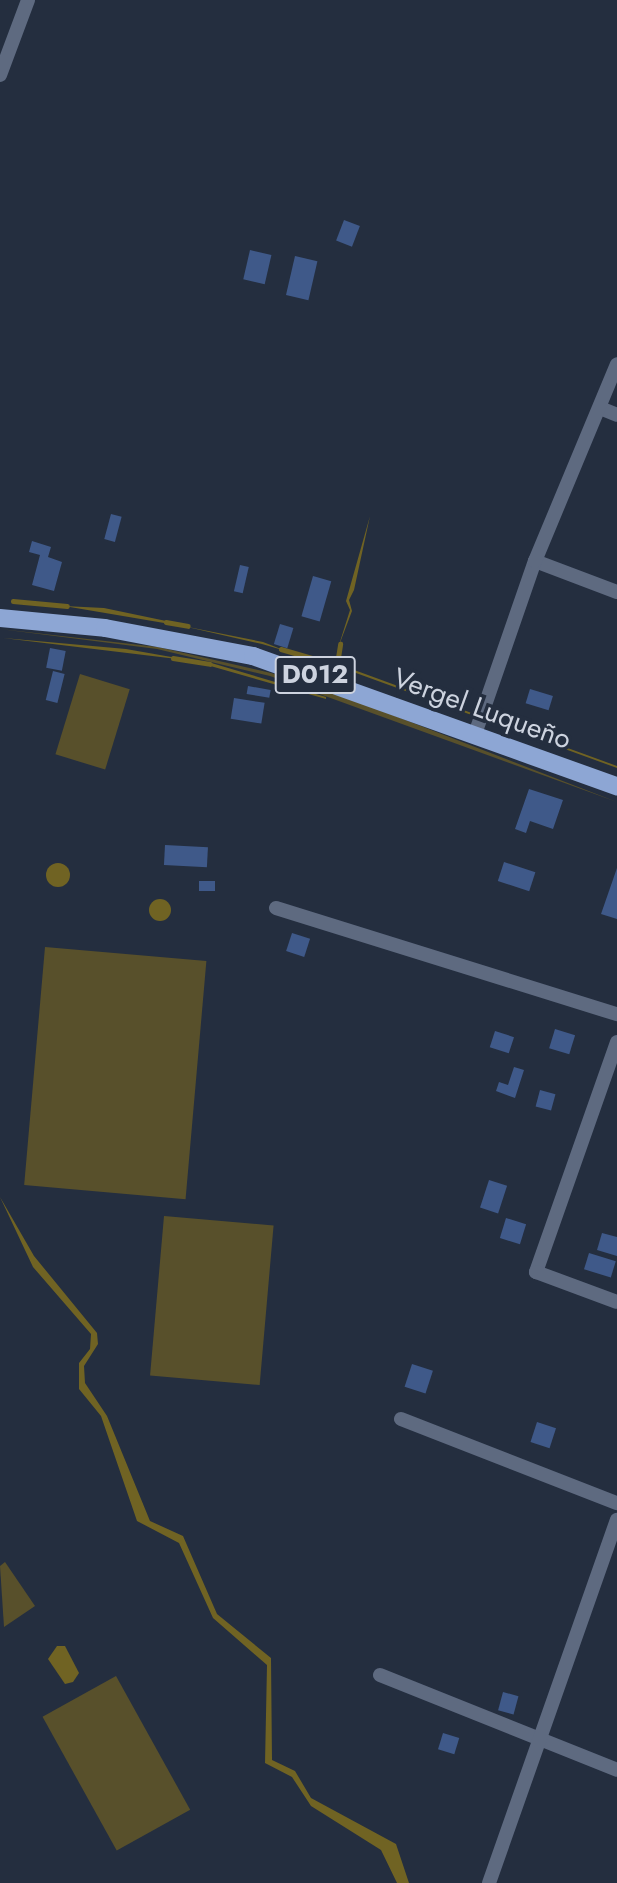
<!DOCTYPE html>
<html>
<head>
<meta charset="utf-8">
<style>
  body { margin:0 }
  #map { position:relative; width:617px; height:1883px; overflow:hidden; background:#242e3f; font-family:Jost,sans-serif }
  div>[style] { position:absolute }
  .green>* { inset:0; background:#58502b; transform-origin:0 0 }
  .water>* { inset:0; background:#706323 }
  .round { border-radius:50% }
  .stream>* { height:4.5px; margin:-2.25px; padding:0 2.25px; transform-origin:2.25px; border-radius:2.25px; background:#706323 }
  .building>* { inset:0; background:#3f5989; transform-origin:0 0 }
  .minor>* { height:14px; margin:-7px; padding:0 7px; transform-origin:7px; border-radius:7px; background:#5e6a80 }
  .primary>* { height:18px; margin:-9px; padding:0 9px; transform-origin:9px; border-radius:9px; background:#8da6d4 }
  span { translate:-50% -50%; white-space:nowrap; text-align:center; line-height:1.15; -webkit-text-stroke:7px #242e3f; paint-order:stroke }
  .shield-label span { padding:2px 5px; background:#242e3f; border:2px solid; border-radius:5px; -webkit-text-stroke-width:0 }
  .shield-label { font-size:26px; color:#cdd3df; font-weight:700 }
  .street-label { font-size:28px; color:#cdd3df }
</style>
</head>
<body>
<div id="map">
  <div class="green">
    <i style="clip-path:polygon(0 629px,158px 647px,271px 673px,333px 692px,617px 802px,270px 676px,157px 649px)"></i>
    <i style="left:80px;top:674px;width:52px;height:84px;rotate:17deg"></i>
    <i style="left:45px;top:947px;width:162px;height:239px;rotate:5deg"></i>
    <i style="left:164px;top:1216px;width:110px;height:160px;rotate:5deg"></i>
    <i style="clip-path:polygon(5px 1562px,35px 1606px,4px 1627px,0 1566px)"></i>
    <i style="left:116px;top:1676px;width:153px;height:84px;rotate:61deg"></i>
  </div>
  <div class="water">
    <i style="clip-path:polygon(370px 516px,354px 590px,349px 600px,352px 611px,338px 648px,350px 610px,346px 601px)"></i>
    <i style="clip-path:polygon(64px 606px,104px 608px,171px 622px,170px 624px)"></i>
    <i style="clip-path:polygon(183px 626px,263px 642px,286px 651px,262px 644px)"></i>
    <i style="clip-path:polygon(3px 638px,126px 649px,177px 658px,177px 659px)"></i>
    <i style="clip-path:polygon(208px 662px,326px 697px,326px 699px,207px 665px)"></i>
    <i style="clip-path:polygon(346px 667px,617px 766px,617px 768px,345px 669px)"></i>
    <i class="round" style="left:46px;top:863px;width:24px;height:24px"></i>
    <i class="round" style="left:149px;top:899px;width:22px;height:22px"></i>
    <i style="clip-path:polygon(0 1197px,34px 1256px,97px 1333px,98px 1344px,84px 1366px,85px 1383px,107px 1416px,150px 1521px,183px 1536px,217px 1614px,271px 1658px,272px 1760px,295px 1771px,311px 1798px,396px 1844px,409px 1883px,397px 1883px,381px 1850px,311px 1806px,292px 1777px,265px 1763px,267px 1665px,213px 1618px,179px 1543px,137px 1521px,101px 1416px,79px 1389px,79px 1363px,90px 1349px,91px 1334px,33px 1267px)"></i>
    <i style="clip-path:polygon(57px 1646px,65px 1646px,79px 1673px,73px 1682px,65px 1684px,48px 1659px)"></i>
  </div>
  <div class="stream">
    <i style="left:13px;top:601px;width:54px;rotate:5.3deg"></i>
    <i style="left:166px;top:622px;width:22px;rotate:10deg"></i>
    <i style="left:281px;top:649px;width:72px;rotate:16.2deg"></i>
    <i style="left:173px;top:658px;width:37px;rotate:9deg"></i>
    <i style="left:337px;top:664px;width:20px;rotate:-81deg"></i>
  </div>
  <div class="building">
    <i style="left:344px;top:220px;width:17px;height:22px;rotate:21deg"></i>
    <i style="left:250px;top:250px;width:22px;height:30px;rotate:13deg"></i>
    <i style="left:295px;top:256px;width:23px;height:40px;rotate:13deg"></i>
    <i style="left:111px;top:514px;width:11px;height:26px;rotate:15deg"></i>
    <i style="clip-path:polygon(32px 541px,51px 547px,48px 557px,62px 562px,54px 591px,32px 585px,40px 555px,29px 552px)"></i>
    <i style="left:240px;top:565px;width:9px;height:27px;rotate:13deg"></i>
    <i style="left:313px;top:576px;width:19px;height:42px;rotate:16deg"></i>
    <i style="left:280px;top:624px;width:14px;height:21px;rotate:17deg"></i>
    <i style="left:50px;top:648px;width:16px;height:20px;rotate:11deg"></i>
    <i style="left:53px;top:671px;width:12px;height:30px;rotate:14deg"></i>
    <i style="left:248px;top:686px;width:23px;height:8px;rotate:10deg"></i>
    <i style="left:530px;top:689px;width:24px;height:15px;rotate:17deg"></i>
    <i style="left:234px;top:698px;width:31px;height:21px;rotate:9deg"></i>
    <i style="clip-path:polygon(529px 789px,563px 800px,553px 829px,530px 821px,526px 833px,515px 829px)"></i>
    <i style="left:165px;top:845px;width:43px;height:20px;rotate:3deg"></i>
    <i style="left:504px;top:862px;width:33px;height:20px;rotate:18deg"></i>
    <i style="clip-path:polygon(617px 868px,617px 919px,601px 914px)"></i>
    <i style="left:199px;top:881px;width:16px;height:10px"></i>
    <i style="left:292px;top:933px;width:19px;height:19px;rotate:18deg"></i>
    <i style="left:555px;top:1029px;width:21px;height:20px;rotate:17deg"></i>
    <i style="left:495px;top:1031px;width:20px;height:17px;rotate:18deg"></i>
    <i style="clip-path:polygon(514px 1067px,524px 1070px,515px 1098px,496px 1091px,499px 1082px,508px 1085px)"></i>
    <i style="left:540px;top:1090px;width:16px;height:17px;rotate:15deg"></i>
    <i style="left:489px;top:1180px;width:19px;height:29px;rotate:18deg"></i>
    <i style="left:506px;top:1218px;width:21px;height:21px;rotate:17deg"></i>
    <i style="clip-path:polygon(602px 1233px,617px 1237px,617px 1256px,597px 1250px)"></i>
    <i style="left:589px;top:1253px;width:28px;height:17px;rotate:17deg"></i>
    <i style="left:412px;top:1364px;width:22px;height:24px;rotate:18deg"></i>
    <i style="left:537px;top:1422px;width:20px;height:21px;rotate:18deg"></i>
    <i style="left:503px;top:1692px;width:16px;height:19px;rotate:15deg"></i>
    <i style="left:443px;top:1733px;width:17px;height:17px;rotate:17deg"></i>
  </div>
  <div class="minor">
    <i style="left:0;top:75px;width:80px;rotate:-69.5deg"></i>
    <i style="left:600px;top:408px;width:18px;rotate:22deg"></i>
    <i style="left:535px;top:561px;width:88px;rotate:20.7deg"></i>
    <i style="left:475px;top:734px;width:183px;rotate:-70.9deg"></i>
    <i style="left:535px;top:561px;width:213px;rotate:-67.4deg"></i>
    <i style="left:276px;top:908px;width:357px;rotate:17.3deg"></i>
    <i style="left:617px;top:1042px;width:244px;rotate:109.4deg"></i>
    <i style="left:536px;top:1272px;width:86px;rotate:20.3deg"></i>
    <i style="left:401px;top:1419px;width:232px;rotate:21.3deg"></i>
    <i style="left:380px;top:1675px;width:255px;rotate:21.8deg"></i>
    <i style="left:489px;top:1883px;width:385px;rotate:-70.6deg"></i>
  </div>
  <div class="primary">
    <i style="left:0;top:618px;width:105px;rotate:5.4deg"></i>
    <i style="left:105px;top:628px;width:151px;rotate:10.7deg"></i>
    <i style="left:253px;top:656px;width:387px;rotate:19.7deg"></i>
  </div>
  <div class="shield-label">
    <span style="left:315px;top:675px">D012</span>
  </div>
  <div class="street-label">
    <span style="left:482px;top:709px;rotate:20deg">Vergel Luqueño</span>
  </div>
</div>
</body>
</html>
